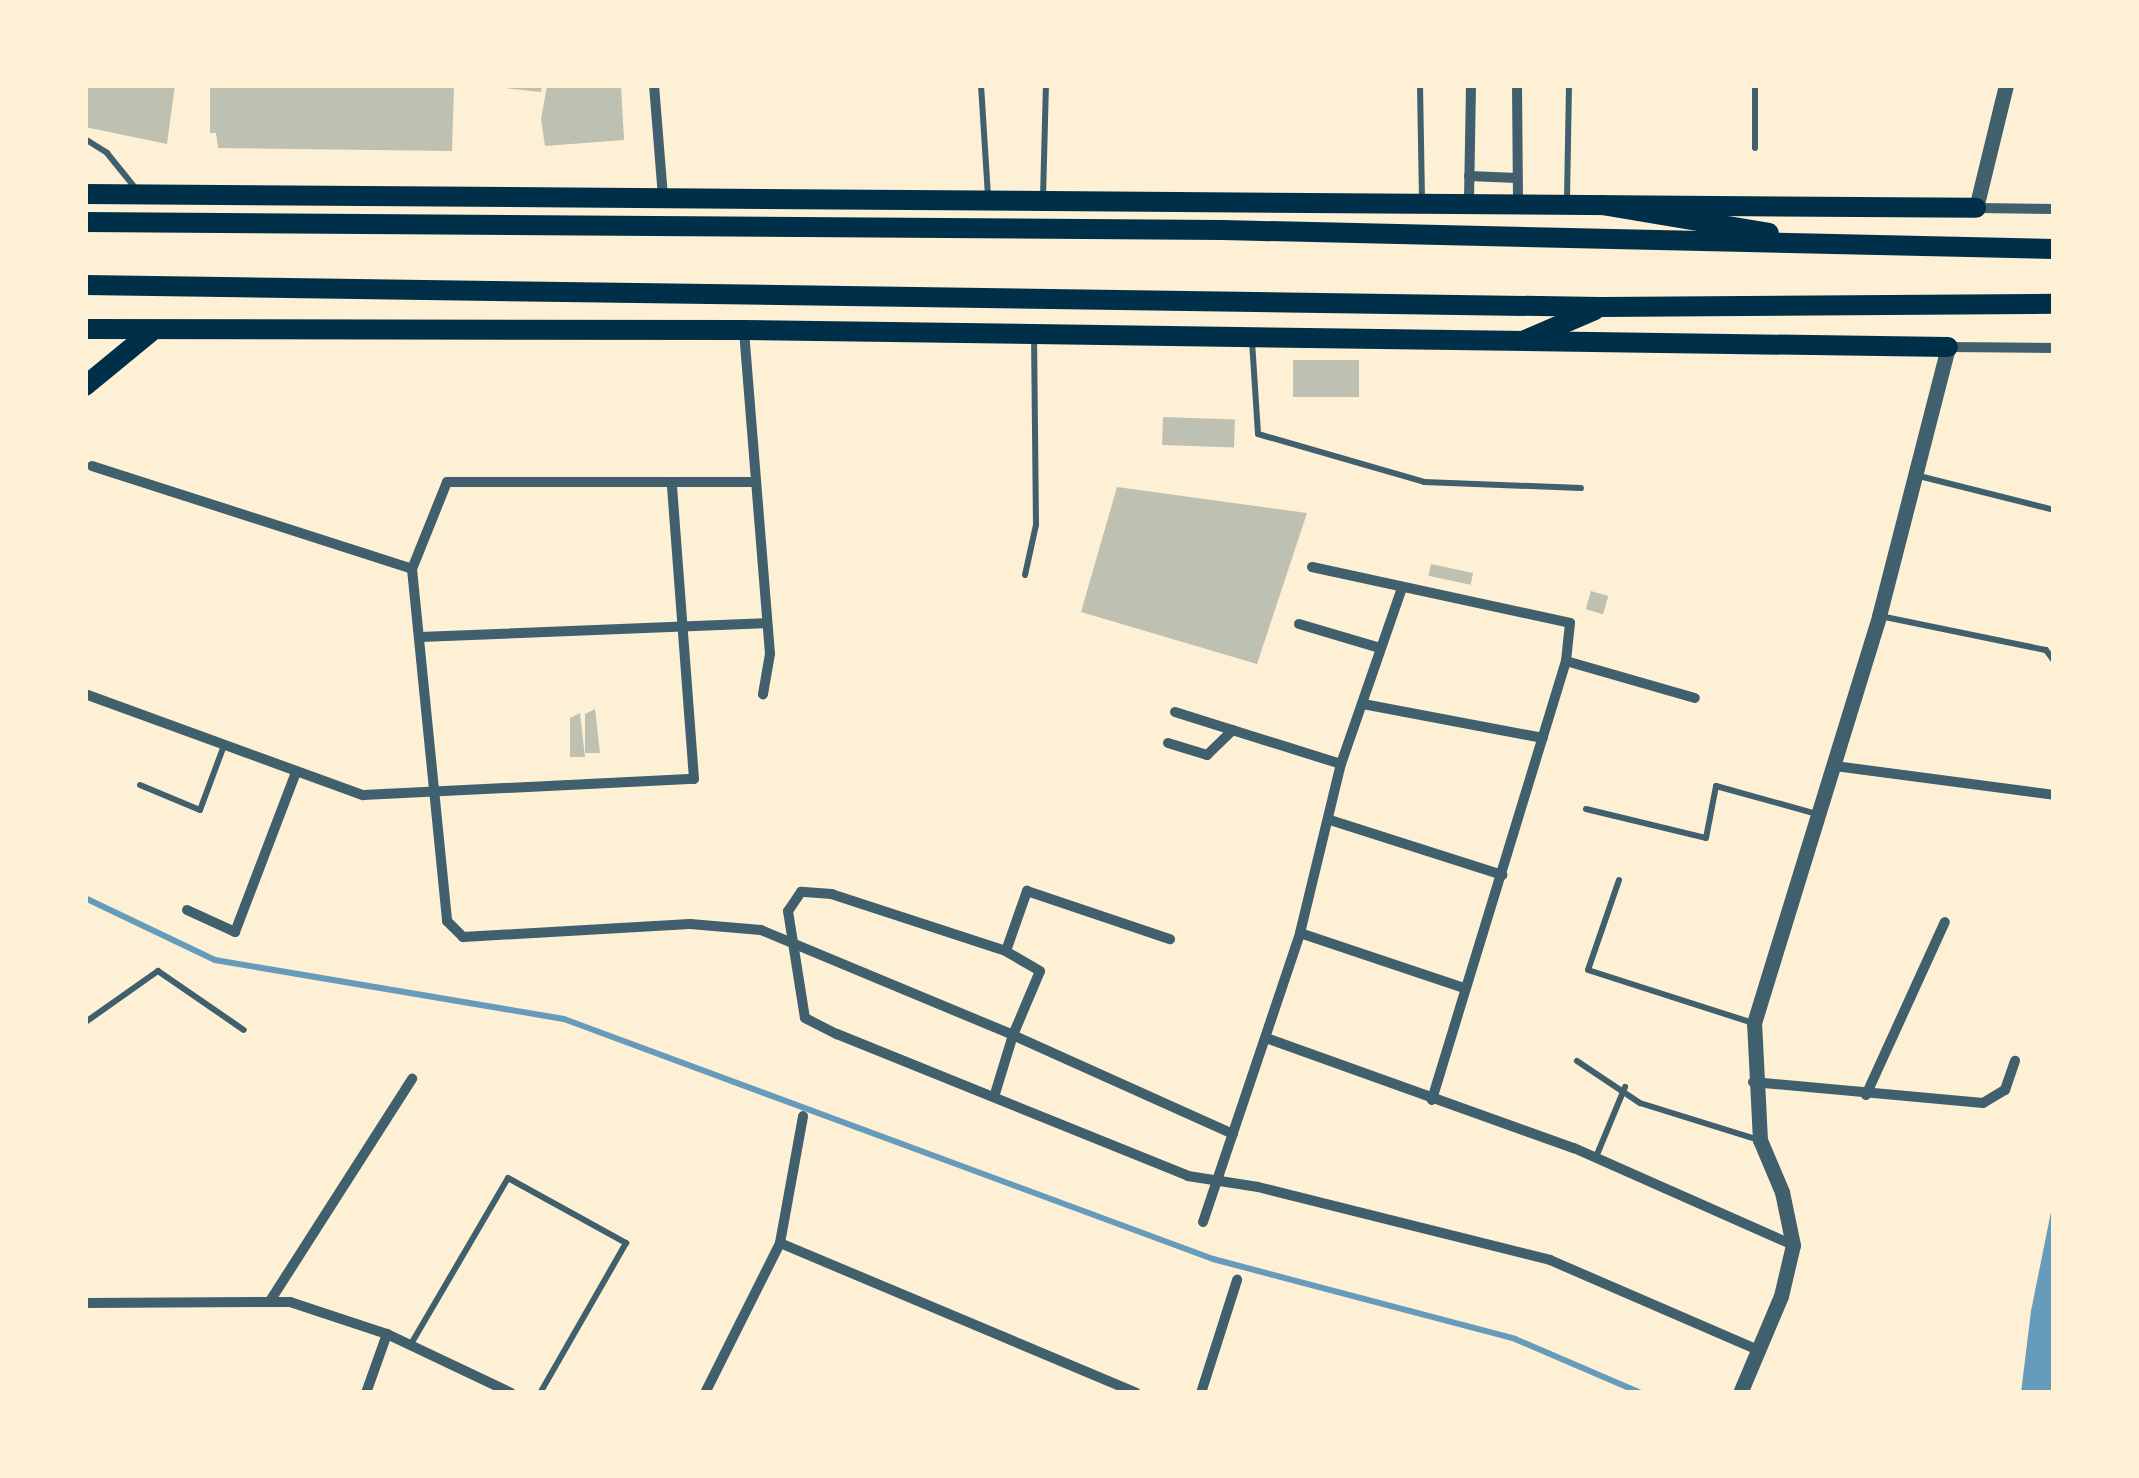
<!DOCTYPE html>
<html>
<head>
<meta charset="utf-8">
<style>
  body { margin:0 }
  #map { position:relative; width:2139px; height:1478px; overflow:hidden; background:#fdf0d5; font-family:Ubuntu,sans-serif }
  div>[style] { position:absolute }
  .water>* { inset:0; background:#669bbc }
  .stream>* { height:6px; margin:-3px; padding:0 3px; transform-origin:3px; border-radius:3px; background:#669bbc }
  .building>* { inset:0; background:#bec0b2; transform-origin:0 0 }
  .service>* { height:6px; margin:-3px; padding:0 3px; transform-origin:3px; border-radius:3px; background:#3f606c }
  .minor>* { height:10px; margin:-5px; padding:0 5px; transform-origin:5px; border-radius:5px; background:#3f606c }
  .tertiary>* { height:15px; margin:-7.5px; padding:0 7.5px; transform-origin:7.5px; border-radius:7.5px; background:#3f606c }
  .primary>* { height:20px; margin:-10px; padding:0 10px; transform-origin:10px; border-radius:10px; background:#003049 }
  .trunk>* { height:20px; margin:-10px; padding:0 10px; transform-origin:10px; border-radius:10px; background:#003049 }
  span { translate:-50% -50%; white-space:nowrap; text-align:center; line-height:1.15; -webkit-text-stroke:10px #fdf0d5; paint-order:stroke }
  .frame { position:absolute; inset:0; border:88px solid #fdf0d5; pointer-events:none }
</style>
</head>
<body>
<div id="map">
  <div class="water">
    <i style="clip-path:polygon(2054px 1197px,2054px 1393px,2021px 1393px,2031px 1311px)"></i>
  </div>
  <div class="stream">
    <i style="left:85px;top:898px;width:144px;rotate:25.5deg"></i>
    <i style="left:215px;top:960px;width:354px;rotate:9.6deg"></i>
    <i style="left:564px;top:1019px;width:692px;rotate:20.29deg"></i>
    <i style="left:1213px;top:1259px;width:312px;rotate:14.8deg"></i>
    <i style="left:1515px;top:1339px;width:137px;rotate:23.2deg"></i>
  </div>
  <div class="building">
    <i style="clip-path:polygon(85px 85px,175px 85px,167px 144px,85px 127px)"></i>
    <i style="clip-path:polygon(210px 85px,454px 85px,452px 151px,218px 148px,216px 133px,210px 133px)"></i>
    <i style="clip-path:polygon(477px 85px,542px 85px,541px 92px)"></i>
    <i style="clip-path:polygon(621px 85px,624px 140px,545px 146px,541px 119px,547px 86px)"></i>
    <i style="left:1359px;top:360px;width:37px;height:66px;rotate:90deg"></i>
    <i style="left:1163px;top:417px;width:72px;height:28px;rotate:2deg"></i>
    <i style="clip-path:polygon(1117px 487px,1307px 513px,1257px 664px,1081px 612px)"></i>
    <i style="left:1431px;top:564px;width:43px;height:12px;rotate:12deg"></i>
    <i style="left:1591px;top:591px;width:18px;height:19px;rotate:16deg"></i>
    <i style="clip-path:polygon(595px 709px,600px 753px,585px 753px,585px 714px)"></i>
    <i style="clip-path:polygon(580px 713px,585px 757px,570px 757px,570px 718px)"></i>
  </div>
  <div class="service">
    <i style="left:981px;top:85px;width:111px;rotate:86.4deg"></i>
    <i style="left:1420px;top:85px;width:114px;rotate:89deg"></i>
    <i style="left:85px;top:139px;width:26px;rotate:32deg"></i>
    <i style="left:107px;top:153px;width:48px;rotate:51deg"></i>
    <i style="left:1755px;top:148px;width:63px;rotate:-90deg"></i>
    <i style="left:1043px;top:198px;width:113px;rotate:-88.5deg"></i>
    <i style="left:1567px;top:199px;width:114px;rotate:-89deg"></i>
    <i style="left:1252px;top:341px;width:93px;rotate:86.3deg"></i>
    <i style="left:1258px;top:434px;width:173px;rotate:16.1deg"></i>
    <i style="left:1424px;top:482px;width:157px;rotate:2.2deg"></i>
    <i style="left:1919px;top:476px;width:139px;rotate:14.1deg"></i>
    <i style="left:1025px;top:575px;width:51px;rotate:-77.6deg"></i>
    <i style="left:1036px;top:525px;width:185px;rotate:-90.6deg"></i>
    <i style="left:1880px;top:616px;width:169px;rotate:11.6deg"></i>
    <i style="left:2046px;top:650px;width:14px;rotate:54deg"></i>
    <i style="left:140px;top:785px;width:65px;rotate:22.6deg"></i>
    <i style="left:200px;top:810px;width:66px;rotate:-69.6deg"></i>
    <i style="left:1586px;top:809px;width:123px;rotate:13.6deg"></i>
    <i style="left:1706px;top:838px;width:53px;rotate:-79.1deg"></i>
    <i style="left:1716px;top:786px;width:105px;rotate:15.5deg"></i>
    <i style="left:1619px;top:880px;width:95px;rotate:109deg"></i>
    <i style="left:1588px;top:970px;width:173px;rotate:17.8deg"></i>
    <i style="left:87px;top:1021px;width:87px;rotate:-35.2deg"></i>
    <i style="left:158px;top:971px;width:104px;rotate:34.5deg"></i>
    <i style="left:1577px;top:1061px;width:76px;rotate:33.7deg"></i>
    <i style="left:1640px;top:1103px;width:125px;rotate:17.3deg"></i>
    <i style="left:1596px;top:1157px;width:76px;rotate:-67.5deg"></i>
    <i style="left:411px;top:1344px;width:192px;rotate:-59.7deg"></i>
    <i style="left:508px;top:1178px;width:135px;rotate:28.8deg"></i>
    <i style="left:626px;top:1243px;width:173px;rotate:119.8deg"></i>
  </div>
  <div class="minor">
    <i style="left:654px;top:85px;width:113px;rotate:85.4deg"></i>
    <i style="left:1517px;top:85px;width:117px;rotate:89.5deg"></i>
    <i style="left:1469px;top:176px;width:48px;rotate:2.4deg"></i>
    <i style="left:1469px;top:200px;width:115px;rotate:-89deg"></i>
    <i style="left:1977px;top:208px;width:77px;rotate:0.7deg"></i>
    <i style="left:744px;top:331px;width:324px;rotate:85.4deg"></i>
    <i style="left:770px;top:654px;width:41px;rotate:99.9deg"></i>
    <i style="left:1948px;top:347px;width:106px;rotate:0.5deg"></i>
    <i style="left:92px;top:466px;width:336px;rotate:17.8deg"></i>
    <i style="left:755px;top:482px;width:308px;rotate:180deg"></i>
    <i style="left:447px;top:482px;width:94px;rotate:111.9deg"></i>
    <i style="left:412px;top:569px;width:354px;rotate:84.3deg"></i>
    <i style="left:447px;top:921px;width:23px;rotate:45deg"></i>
    <i style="left:463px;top:937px;width:227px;rotate:-3.3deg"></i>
    <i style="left:690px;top:924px;width:71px;rotate:4.8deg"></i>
    <i style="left:761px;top:930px;width:273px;rotate:22.6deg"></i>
    <i style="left:1013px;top:1035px;width:65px;rotate:107deg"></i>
    <i style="left:1312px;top:567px;width:264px;rotate:12.2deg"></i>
    <i style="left:1570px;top:623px;width:38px;rotate:96deg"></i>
    <i style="left:1566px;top:661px;width:459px;rotate:107deg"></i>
    <i style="left:1299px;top:624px;width:84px;rotate:16.5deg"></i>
    <i style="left:420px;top:637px;width:344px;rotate:-2.3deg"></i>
    <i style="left:1566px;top:661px;width:134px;rotate:16deg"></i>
    <i style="left:85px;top:694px;width:296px;rotate:20deg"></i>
    <i style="left:363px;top:795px;width:331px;rotate:-2.8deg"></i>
    <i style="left:694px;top:779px;width:297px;rotate:-94.3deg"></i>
    <i style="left:1363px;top:704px;width:183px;rotate:10.7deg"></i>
    <i style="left:1175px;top:712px;width:174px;rotate:17.4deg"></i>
    <i style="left:1168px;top:743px;width:41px;rotate:17.1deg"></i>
    <i style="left:1207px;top:755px;width:36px;rotate:-44deg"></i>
    <i style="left:1835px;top:766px;width:221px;rotate:7.5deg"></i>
    <i style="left:1330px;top:820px;width:181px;rotate:17.7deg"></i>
    <i style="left:187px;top:910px;width:53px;rotate:24.6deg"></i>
    <i style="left:235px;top:932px;width:171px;rotate:-69.1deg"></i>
    <i style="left:1300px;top:933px;width:173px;rotate:18.5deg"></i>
    <i style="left:1006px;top:951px;width:64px;rotate:-70.7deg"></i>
    <i style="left:1027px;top:891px;width:151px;rotate:18.6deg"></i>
    <i style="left:1266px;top:1038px;width:327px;rotate:19.7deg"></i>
    <i style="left:1574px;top:1148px;width:240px;rotate:23.9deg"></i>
    <i style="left:1753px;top:1082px;width:231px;rotate:5.2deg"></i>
    <i style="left:1983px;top:1103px;width:26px;rotate:-31deg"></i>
    <i style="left:2005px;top:1090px;width:31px;rotate:-71deg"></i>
    <i style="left:1866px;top:1095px;width:190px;rotate:-65.5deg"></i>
    <i style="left:1233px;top:1134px;width:241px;rotate:-155.8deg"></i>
    <i style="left:1013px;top:1035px;width:69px;rotate:-67.1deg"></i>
    <i style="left:1040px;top:971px;width:39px;rotate:-150deg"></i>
    <i style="left:1006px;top:951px;width:183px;rotate:-161.9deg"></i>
    <i style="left:832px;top:894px;width:31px;rotate:-176deg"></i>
    <i style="left:801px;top:892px;width:23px;rotate:124deg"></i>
    <i style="left:788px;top:911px;width:108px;rotate:81deg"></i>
    <i style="left:805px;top:1018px;width:36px;rotate:27deg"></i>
    <i style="left:837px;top:1034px;width:379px;rotate:22deg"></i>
    <i style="left:1188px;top:1176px;width:71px;rotate:8.9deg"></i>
    <i style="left:1258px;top:1187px;width:301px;rotate:14deg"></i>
    <i style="left:1550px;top:1260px;width:227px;rotate:23.4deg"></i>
    <i style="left:1203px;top:1222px;width:305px;rotate:-71.4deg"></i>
    <i style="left:1300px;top:933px;width:174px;rotate:-76.4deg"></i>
    <i style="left:1341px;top:764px;width:183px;rotate:-70.9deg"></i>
    <i style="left:780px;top:1243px;width:386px;rotate:22.8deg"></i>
    <i style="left:270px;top:1301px;width:264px;rotate:-57.4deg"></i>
    <i style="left:85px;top:1303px;width:205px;rotate:-0.3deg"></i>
    <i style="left:290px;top:1302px;width:102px;rotate:18.3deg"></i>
    <i style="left:387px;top:1334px;width:137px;rotate:25.4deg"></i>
    <i style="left:366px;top:1393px;width:63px;rotate:-70.4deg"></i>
    <i style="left:705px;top:1393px;width:168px;rotate:-63.4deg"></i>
    <i style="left:780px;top:1243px;width:129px;rotate:-79.7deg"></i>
    <i style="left:1201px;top:1393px;width:119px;rotate:-72.3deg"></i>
  </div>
  <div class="tertiary">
    <i style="left:1976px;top:208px;width:127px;rotate:-76.3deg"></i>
    <i style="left:1740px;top:1393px;width:105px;rotate:-67.1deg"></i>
    <i style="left:1781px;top:1296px;width:52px;rotate:-76.8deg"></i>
    <i style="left:1793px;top:1245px;width:54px;rotate:-101.7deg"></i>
    <i style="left:1782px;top:1192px;width:56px;rotate:-112.9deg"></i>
    <i style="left:1760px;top:1140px;width:117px;rotate:-92.9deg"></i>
    <i style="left:1754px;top:1023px;width:426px;rotate:-72.9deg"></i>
    <i style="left:1879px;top:616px;width:278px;rotate:-75.6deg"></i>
  </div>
  <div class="primary">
    <i style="left:85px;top:194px;width:1891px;rotate:0.42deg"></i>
    <i style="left:85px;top:329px;width:659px;rotate:0.09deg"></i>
    <i style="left:744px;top:330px;width:1204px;rotate:0.81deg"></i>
    <i style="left:85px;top:386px;width:87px;rotate:-39.4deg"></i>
  </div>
  <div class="trunk">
    <i style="left:1602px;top:205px;width:169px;rotate:9.5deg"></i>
    <i style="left:85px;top:222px;width:1137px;rotate:0.4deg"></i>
    <i style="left:1222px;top:230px;width:832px;rotate:1.31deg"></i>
    <i style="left:85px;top:285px;width:1516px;rotate:0.83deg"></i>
    <i style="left:1601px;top:307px;width:453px;rotate:-0.4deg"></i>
    <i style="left:1525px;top:340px;width:76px;rotate:-23.2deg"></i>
  </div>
  <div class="frame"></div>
</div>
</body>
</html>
